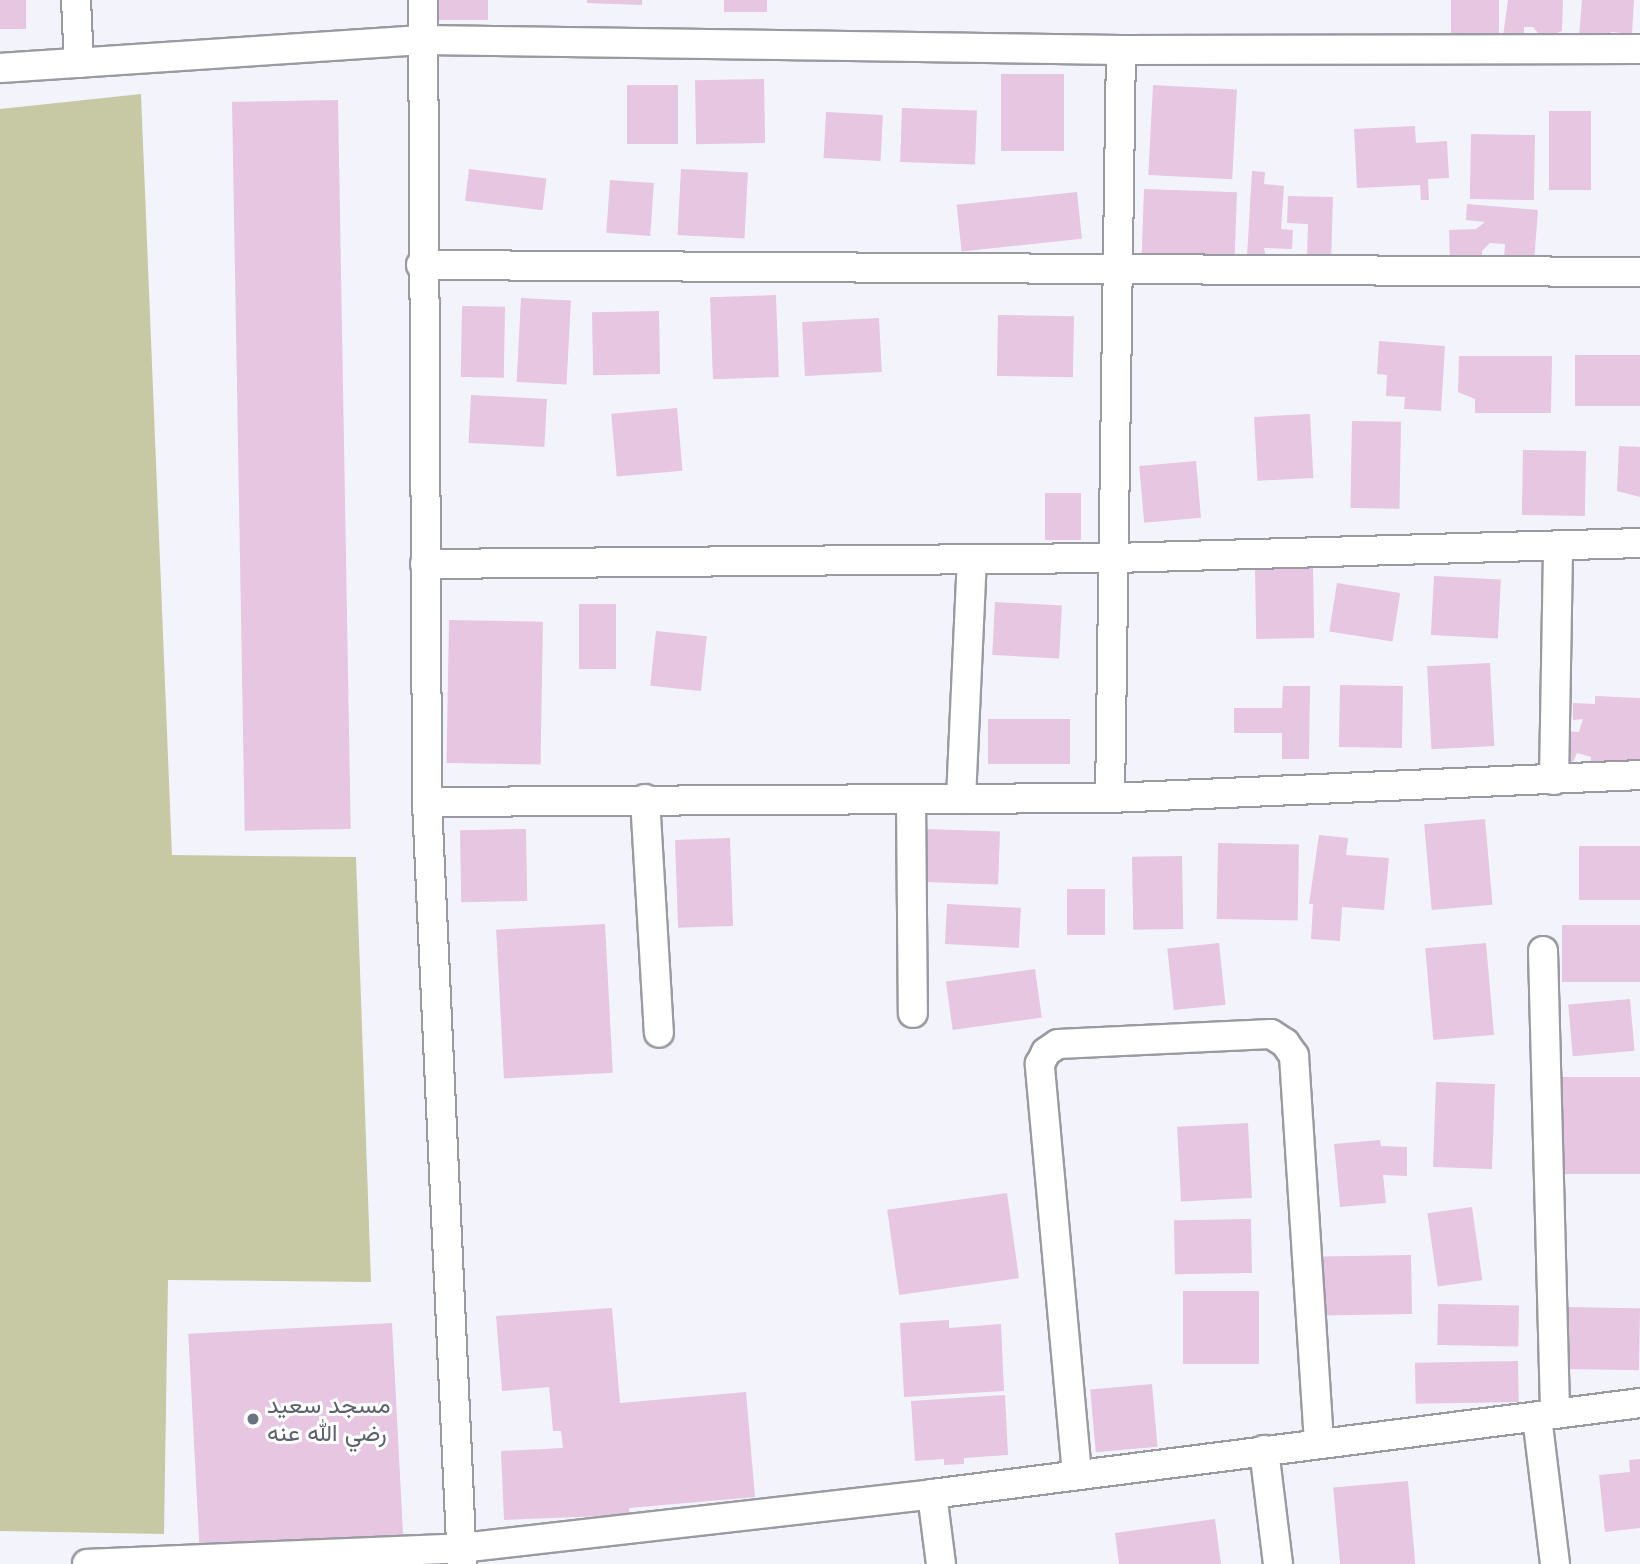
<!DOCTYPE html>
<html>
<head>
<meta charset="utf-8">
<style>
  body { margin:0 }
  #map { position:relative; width:1640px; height:1564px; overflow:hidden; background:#f3f4fb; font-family:Jost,Vazirmatn,sans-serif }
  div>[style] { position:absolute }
  .green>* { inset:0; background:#c7c9a5 }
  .building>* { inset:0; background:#e6c6e0; transform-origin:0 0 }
  .roads { filter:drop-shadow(2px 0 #9a9ba1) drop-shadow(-2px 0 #9a9ba1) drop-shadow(0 2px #9a9ba1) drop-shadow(0 -2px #9a9ba1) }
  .street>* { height:28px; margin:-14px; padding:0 14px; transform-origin:14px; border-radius:14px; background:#fff }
  .dots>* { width:19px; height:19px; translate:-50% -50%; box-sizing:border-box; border:4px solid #fff; border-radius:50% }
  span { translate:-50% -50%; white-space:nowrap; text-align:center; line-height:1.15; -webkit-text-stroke:6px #fff; paint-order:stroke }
  .worship-label { font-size:24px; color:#5b616d }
  .left { translate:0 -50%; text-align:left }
</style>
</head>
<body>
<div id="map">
  <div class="green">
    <i style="clip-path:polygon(141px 94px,172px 855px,356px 857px,371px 1282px,168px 1280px,164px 1534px,0 1531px,0 109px)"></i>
  </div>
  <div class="building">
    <i style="left:0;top:0;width:26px;height:29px"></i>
    <i style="left:436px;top:0;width:52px;height:20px"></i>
    <i style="clip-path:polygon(587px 0,642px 0,642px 5px,587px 3px)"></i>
    <i style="left:724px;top:0;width:43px;height:12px"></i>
    <i style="left:1451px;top:0;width:48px;height:43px"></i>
    <i style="clip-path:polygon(1508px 0,1563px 0,1562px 31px,1543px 39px,1533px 27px,1524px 27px,1524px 36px,1503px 36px)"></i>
    <i style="clip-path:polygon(1582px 0,1634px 0,1632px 34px,1611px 32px,1605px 39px,1579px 37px)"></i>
    <i style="left:1064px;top:74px;width:77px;height:63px;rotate:90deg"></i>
    <i style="left:764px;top:79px;width:64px;height:69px;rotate:89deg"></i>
    <i style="left:627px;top:85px;width:51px;height:59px"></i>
    <i style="left:1153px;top:85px;width:84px;height:90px;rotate:3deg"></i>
    <i style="left:338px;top:100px;width:729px;height:106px;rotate:89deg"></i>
    <i style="left:902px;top:108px;width:75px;height:54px;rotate:2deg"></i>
    <i style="left:1549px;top:111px;width:42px;height:79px"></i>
    <i style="left:826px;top:112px;width:57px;height:46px;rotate:3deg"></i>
    <i style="clip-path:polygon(1415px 126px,1416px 143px,1447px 141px,1449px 178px,1428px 179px,1429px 200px,1421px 200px,1420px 185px,1357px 188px,1354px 129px)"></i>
    <i style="left:1471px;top:134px;width:64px;height:65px;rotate:1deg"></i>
    <i style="left:469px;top:169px;width:78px;height:32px;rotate:7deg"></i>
    <i style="left:681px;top:169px;width:67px;height:66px;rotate:3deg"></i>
    <i style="clip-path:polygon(1252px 171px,1265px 172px,1264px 184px,1284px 186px,1281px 229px,1293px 230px,1292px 249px,1264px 248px,1266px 257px,1247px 256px)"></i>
    <i style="left:610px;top:180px;width:44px;height:53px;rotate:4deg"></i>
    <i style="left:1144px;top:189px;width:93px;height:65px;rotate:2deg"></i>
    <i style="left:1077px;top:192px;width:47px;height:121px;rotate:84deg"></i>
    <i style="clip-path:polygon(1288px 196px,1333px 197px,1331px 261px,1307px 260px,1308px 224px,1287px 223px)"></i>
    <i style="clip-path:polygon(1467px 204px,1538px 210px,1534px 262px,1504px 260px,1505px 244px,1490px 243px,1482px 251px,1482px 261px,1450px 261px,1449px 230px,1476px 229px,1485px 222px,1466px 220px)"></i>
    <i style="left:776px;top:295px;width:82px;height:66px;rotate:88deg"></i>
    <i style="left:521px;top:298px;width:50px;height:84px;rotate:3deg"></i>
    <i style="left:462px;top:306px;width:43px;height:71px;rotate:1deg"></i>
    <i style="left:659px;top:311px;width:63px;height:67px;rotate:89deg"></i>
    <i style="left:998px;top:315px;width:76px;height:61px;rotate:1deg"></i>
    <i style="left:879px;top:318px;width:54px;height:77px;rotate:87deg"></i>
    <i style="clip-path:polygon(1379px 341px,1445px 346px,1441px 411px,1404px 409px,1405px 397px,1386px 396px,1387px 375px,1377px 374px)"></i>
    <i style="left:1640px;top:355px;width:51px;height:65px;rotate:90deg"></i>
    <i style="clip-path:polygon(1459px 356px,1552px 356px,1551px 413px,1475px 413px,1475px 399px,1458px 392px)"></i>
    <i style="left:471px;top:395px;width:76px;height:48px;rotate:3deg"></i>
    <i style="left:677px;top:408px;width:63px;height:66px;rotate:85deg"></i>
    <i style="left:1310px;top:414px;width:64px;height:56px;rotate:87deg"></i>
    <i style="left:1352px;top:421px;width:49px;height:87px;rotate:1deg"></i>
    <i style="clip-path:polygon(1619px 446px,1640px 447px,1640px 497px,1617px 491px)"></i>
    <i style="left:1523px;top:450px;width:63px;height:65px;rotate:1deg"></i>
    <i style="left:1196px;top:461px;width:57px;height:57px;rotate:85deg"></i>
    <i style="left:1045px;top:493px;width:36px;height:47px"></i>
    <i style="left:1313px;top:567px;width:71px;height:58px;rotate:89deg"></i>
    <i style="left:1434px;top:576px;width:67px;height:59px;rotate:3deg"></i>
    <i style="left:1337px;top:583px;width:64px;height:49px;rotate:9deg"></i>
    <i style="left:995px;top:602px;width:67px;height:53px;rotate:3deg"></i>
    <i style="left:579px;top:604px;width:37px;height:65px"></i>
    <i style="left:449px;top:620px;width:94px;height:143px;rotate:1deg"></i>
    <i style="left:656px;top:631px;width:51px;height:55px;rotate:6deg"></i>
    <i style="left:1490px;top:663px;width:83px;height:63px;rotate:87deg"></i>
    <i style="left:1340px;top:685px;width:63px;height:62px;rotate:1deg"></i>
    <i style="clip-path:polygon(1283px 686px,1310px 686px,1309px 759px,1282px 759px,1282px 733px,1234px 733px,1234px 708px,1282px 708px)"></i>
    <i style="clip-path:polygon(1595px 696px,1640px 698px,1640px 767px,1630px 762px,1608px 761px,1606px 766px,1590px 763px,1591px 757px,1577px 753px,1573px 762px,1555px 756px,1556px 730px,1579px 732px,1583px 719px,1573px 720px,1573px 703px,1595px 704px)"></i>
    <i style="left:1070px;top:719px;width:45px;height:82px;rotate:90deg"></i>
    <i style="left:1485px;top:819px;width:86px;height:61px;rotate:85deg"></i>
    <i style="left:526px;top:829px;width:72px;height:66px;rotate:89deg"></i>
    <i style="left:926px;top:829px;width:74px;height:53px;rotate:2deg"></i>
    <i style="clip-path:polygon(1319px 835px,1348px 838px,1346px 855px,1389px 858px,1384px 910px,1342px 907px,1340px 941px,1311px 939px,1313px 904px,1309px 904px)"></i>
    <i style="left:730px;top:838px;width:88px;height:55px;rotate:88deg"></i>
    <i style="left:1218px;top:843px;width:81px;height:76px;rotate:1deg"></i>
    <i style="left:1640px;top:846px;width:54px;height:61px;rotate:90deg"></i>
    <i style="left:1182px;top:856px;width:73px;height:50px;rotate:89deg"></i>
    <i style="left:1067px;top:889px;width:38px;height:46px"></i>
    <i style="left:947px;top:904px;width:74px;height:40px;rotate:3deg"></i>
    <i style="left:605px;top:924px;width:149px;height:109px;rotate:87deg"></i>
    <i style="left:1640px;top:925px;width:57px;height:78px;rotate:90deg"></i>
    <i style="left:1219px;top:943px;width:62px;height:52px;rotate:84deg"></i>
    <i style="left:1486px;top:943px;width:92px;height:61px;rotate:85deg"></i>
    <i style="left:1035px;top:969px;width:49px;height:90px;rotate:82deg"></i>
    <i style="left:1630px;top:999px;width:52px;height:62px;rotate:85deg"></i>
    <i style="left:1640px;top:1077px;width:97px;height:91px;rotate:90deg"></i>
    <i style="left:1436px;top:1082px;width:59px;height:85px;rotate:2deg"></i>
    <i style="left:1248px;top:1123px;width:75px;height:71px;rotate:87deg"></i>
    <i style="clip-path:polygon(1380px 1140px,1381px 1146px,1407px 1147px,1407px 1176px,1383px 1175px,1386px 1203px,1340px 1207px,1334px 1144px)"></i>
    <i style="left:1007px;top:1193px;width:86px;height:121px;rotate:82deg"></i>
    <i style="left:1472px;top:1207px;width:74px;height:45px;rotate:82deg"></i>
    <i style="left:1251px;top:1219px;width:54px;height:77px;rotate:89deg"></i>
    <i style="left:1411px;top:1255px;width:59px;height:89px;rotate:89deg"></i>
    <i style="left:1259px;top:1291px;width:73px;height:76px;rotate:90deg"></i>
    <i style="left:1438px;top:1304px;width:81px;height:41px;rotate:1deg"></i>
    <i style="left:1566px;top:1307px;width:74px;height:62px;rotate:1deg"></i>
    <i style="clip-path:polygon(612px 1308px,620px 1403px,746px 1392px,755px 1497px,629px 1508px,629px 1515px,504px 1520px,501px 1451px,563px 1448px,561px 1431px,553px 1431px,549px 1387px,502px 1391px,496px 1316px)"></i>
    <i style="clip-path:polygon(949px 1320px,949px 1328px,1001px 1324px,1004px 1391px,904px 1397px,900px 1323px)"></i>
    <i style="left:392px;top:1323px;width:212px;height:204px;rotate:87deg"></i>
    <i style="left:1518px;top:1361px;width:41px;height:103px;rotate:89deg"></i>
    <i style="left:1152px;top:1384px;width:63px;height:62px;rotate:85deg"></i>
    <i style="clip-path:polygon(1005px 1395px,1008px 1455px,964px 1458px,964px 1464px,944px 1465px,944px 1459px,915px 1461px,911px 1401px)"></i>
    <i style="clip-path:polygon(1640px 1459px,1640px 1528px,1605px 1532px,1599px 1475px,1630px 1472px,1629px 1460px)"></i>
    <i style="left:1408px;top:1481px;width:83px;height:75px;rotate:85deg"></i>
    <i style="clip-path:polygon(1215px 1519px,1221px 1564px,1119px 1564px,1115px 1533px)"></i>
  </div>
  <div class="roads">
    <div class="street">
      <i style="left:76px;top:0;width:63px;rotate:87.3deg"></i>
      <i style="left:423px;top:0;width:802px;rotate:89.71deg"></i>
      <i style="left:427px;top:802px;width:763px;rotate:87.37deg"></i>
      <i style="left:0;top:68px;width:424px;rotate:-3.8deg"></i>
      <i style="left:423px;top:40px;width:698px;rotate:0.82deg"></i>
      <i style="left:1121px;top:50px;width:519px;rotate:-0.11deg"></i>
      <i style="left:421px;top:265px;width:1219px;rotate:0.33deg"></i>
      <i style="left:425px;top:564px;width:689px;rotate:-0.5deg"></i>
      <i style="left:1114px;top:558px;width:526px;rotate:-1.63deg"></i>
      <i style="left:1554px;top:780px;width:234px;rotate:-89deg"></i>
      <i style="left:1110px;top:798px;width:748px;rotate:-89.16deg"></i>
      <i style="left:645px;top:799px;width:234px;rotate:86.6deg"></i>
      <i style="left:911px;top:799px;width:214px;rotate:89.5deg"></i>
      <i style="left:961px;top:799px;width:239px;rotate:-87.4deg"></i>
      <i style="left:427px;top:802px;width:683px;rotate:-0.34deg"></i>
      <i style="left:1110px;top:798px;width:530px;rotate:-2.48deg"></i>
      <i style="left:1543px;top:951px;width:463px;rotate:88.5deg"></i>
      <i style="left:1537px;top:1417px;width:148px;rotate:83deg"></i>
      <i style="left:1264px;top:1450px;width:115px;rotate:83deg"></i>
      <i style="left:1077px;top:1474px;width:412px;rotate:-95.2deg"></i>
      <i style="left:1040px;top:1064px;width:13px;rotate:-63deg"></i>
      <i style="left:1046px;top:1052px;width:14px;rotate:-34deg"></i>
      <i style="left:1058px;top:1044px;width:213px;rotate:-2.7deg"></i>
      <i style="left:1271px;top:1034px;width:17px;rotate:33deg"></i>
      <i style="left:1285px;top:1043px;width:16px;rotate:55deg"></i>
      <i style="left:1294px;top:1056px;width:388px;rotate:86.3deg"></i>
      <i style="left:932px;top:1494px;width:71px;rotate:82.7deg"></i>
      <i style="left:87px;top:1564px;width:374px;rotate:-2.4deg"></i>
      <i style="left:461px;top:1548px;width:474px;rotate:-6.5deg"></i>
      <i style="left:932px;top:1494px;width:714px;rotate:-7.32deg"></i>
    </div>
  </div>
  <div class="dots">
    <i style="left:253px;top:1419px;background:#6b7280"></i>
  </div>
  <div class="worship-label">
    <span class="left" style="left:267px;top:1419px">مسجد سعيد<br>رضي الله عنه</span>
  </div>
</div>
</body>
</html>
